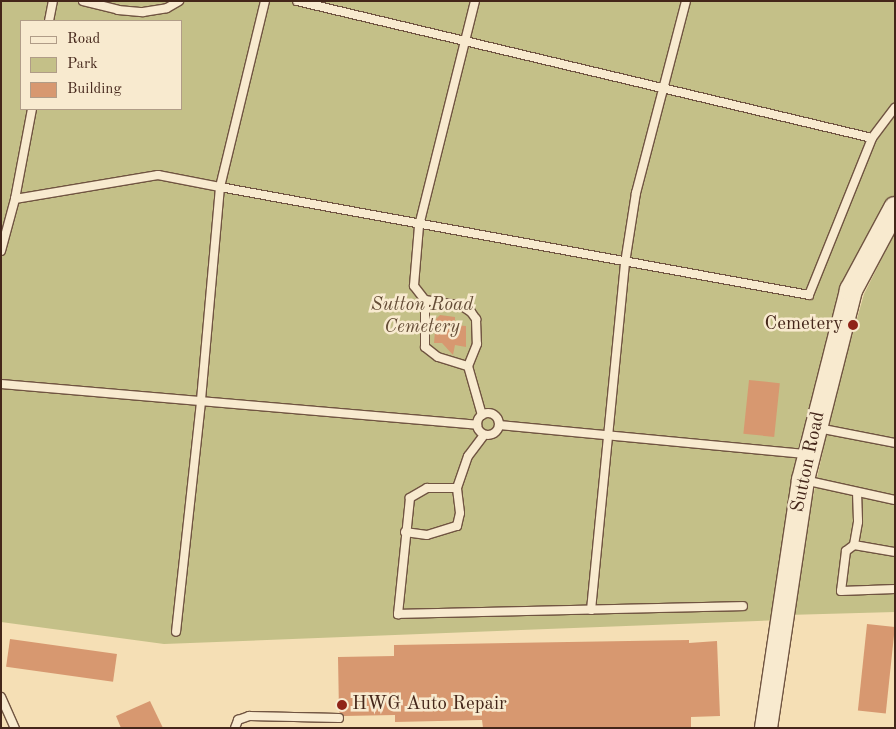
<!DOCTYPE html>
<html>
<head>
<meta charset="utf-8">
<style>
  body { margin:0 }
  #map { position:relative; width:896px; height:729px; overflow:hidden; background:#f5dfb5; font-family:"Old Standard TT",serif }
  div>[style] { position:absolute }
  .green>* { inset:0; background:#c4c088 }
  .building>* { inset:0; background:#d79870; transform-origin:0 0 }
  .roads { filter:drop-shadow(1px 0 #705441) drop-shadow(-1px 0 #705441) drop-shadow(0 1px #705441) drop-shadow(0 -1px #705441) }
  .lane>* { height:8px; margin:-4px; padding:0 4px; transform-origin:4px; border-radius:4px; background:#f8eacf }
  .lane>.ring { margin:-4px; padding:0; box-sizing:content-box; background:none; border:8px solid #f8eacf; border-radius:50% }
  .secondary>* { height:22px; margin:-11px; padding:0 11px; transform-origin:11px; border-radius:11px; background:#f8eacf }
  .dots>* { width:14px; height:14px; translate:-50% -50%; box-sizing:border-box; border:2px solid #f8eacf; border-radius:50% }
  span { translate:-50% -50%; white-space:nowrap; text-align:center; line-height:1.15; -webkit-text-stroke:5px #f8eacf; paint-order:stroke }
  .park-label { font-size:19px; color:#644c36; font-style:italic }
  .poi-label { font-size:19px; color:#44261a }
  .right { translate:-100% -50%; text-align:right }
  .left { translate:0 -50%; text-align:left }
  .street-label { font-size:19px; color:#44261a }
  .frame { position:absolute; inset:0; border:2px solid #44261a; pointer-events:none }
  .legend { position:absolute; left:20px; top:20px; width:162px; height:90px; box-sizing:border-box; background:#f8eacf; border:1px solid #b09c87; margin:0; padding:6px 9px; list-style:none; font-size:15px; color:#44261a }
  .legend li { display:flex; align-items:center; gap:10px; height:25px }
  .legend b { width:25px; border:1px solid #b09c87 }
</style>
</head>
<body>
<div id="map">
  <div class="green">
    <i style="clip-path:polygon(evenodd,1px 1px,895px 1px,895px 208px,851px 290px,781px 620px,164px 644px,1px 622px,1px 1px,21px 21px,181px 21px,181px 109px,21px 109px,21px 21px)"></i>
    <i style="clip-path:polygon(895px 232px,895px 612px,787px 615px,835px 396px,864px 294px)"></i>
  </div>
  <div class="building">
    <i style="clip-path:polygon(440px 315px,455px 317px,455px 325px,466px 326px,466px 347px,455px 345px,453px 355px,442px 343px,434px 343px,436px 319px)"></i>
    <i style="left:749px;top:380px;width:31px;height:54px;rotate:6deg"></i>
    <i style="left:867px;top:624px;width:28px;height:87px;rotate:6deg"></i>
    <i style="left:10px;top:639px;width:108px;height:28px;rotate:8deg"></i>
    <i style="clip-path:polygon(689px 640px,689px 643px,717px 641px,720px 716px,691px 717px,691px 728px,483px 728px,482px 720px,395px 722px,395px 715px,344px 716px,339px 712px,338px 657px,394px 656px,394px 645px)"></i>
    <i style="clip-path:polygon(150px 701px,163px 728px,121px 728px,116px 716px)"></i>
  </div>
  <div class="roads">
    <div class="lane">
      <i style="left:83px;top:1px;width:36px;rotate:14deg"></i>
      <i style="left:118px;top:10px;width:25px;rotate:5deg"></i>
      <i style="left:143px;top:12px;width:24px;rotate:-9deg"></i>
      <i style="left:167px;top:8px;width:14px;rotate:-30deg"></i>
      <i style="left:265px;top:1px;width:191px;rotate:103.6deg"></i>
      <i style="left:220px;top:187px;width:599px;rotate:10.39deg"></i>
      <i style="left:809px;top:295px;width:169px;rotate:-68.1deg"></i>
      <i style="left:872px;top:138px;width:38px;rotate:-53deg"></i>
      <i style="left:297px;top:1px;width:591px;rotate:13.4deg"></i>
      <i style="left:475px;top:1px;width:232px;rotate:104deg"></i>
      <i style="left:419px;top:226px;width:60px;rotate:94.8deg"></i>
      <i style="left:414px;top:286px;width:18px;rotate:52deg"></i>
      <i style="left:425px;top:300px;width:47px;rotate:90deg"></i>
      <i style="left:425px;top:347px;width:16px;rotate:38deg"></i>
      <i style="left:438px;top:357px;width:31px;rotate:17deg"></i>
      <i style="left:468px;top:366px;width:51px;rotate:74.1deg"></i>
      <i style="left:49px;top:21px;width:20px;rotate:-79deg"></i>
      <i style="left:15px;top:199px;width:92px;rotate:-79.3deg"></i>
      <i style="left:1px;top:251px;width:54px;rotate:-74.9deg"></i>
      <i style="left:15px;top:199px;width:145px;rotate:-9.5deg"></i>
      <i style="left:158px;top:175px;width:63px;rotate:11deg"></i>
      <i style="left:220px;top:187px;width:216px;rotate:95.1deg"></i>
      <i style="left:201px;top:402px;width:231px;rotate:96.2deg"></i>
      <i style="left:425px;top:300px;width:37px;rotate:9deg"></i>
      <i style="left:462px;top:306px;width:11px;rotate:34deg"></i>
      <i style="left:471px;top:312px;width:9px;rotate:54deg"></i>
      <i style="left:476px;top:319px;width:25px;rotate:88deg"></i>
      <i style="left:477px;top:344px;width:24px;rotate:112deg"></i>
      <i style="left:1px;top:384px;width:478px;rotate:4.9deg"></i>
      <i class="ring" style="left:477px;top:413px;width:14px;height:14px"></i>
      <i style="left:499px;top:425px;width:310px;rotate:5.4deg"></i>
      <i style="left:818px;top:428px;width:78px;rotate:11deg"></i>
      <i style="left:484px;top:435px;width:26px;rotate:127deg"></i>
      <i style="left:468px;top:456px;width:34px;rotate:109deg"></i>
      <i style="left:457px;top:488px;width:30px;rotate:180deg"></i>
      <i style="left:427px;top:488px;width:20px;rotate:150deg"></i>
      <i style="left:410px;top:498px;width:117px;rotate:95.9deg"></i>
      <i style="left:398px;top:614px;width:345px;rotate:-1.3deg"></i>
      <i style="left:804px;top:480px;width:93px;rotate:12.4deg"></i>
      <i style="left:857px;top:492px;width:30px;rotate:88deg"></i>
      <i style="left:858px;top:522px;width:23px;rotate:100deg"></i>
      <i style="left:854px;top:545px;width:42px;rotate:9.7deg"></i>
      <i style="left:405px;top:532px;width:22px;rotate:8deg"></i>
      <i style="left:427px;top:535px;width:31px;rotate:-17deg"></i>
      <i style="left:457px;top:526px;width:13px;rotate:-77deg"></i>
      <i style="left:460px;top:513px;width:25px;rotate:-97deg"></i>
      <i style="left:854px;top:545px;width:10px;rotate:143deg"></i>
      <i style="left:846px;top:551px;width:40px;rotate:97.1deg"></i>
      <i style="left:841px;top:591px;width:54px;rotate:-2.1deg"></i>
      <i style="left:591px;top:610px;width:349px;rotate:-84.4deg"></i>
      <i style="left:625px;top:263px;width:71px;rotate:-81.1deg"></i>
      <i style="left:636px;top:193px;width:198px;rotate:-75.4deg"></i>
      <i style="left:1px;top:697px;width:34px;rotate:66deg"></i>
      <i style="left:235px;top:728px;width:9px;rotate:-69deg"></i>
      <i style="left:238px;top:720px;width:12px;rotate:-20deg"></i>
      <i style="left:249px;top:716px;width:90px;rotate:1.3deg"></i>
    </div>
    <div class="secondary">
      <i style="left:766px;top:728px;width:251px;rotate:-81.5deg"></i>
      <i style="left:803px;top:480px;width:196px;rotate:-75.8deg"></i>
      <i style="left:851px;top:290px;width:93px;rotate:-61.8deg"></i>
    </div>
  </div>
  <div class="dots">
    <i style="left:853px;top:325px;background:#8f2418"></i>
    <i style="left:342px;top:705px;background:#8f2418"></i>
  </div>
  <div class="park-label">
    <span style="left:422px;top:317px">Sutton Road<br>Cemetery</span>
  </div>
  <div class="poi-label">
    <span class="right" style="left:843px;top:325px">Cemetery</span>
    <span class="left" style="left:352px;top:705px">HWG Auto Repair</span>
  </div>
  <div class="street-label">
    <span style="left:809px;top:462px;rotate:-78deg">Sutton Road</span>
  </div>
  <div class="frame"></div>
  <ul class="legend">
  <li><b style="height:6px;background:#f8eacf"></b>Road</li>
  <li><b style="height:14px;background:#c4c088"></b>Park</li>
  <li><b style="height:14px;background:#d79870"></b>Building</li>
  </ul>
</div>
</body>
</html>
